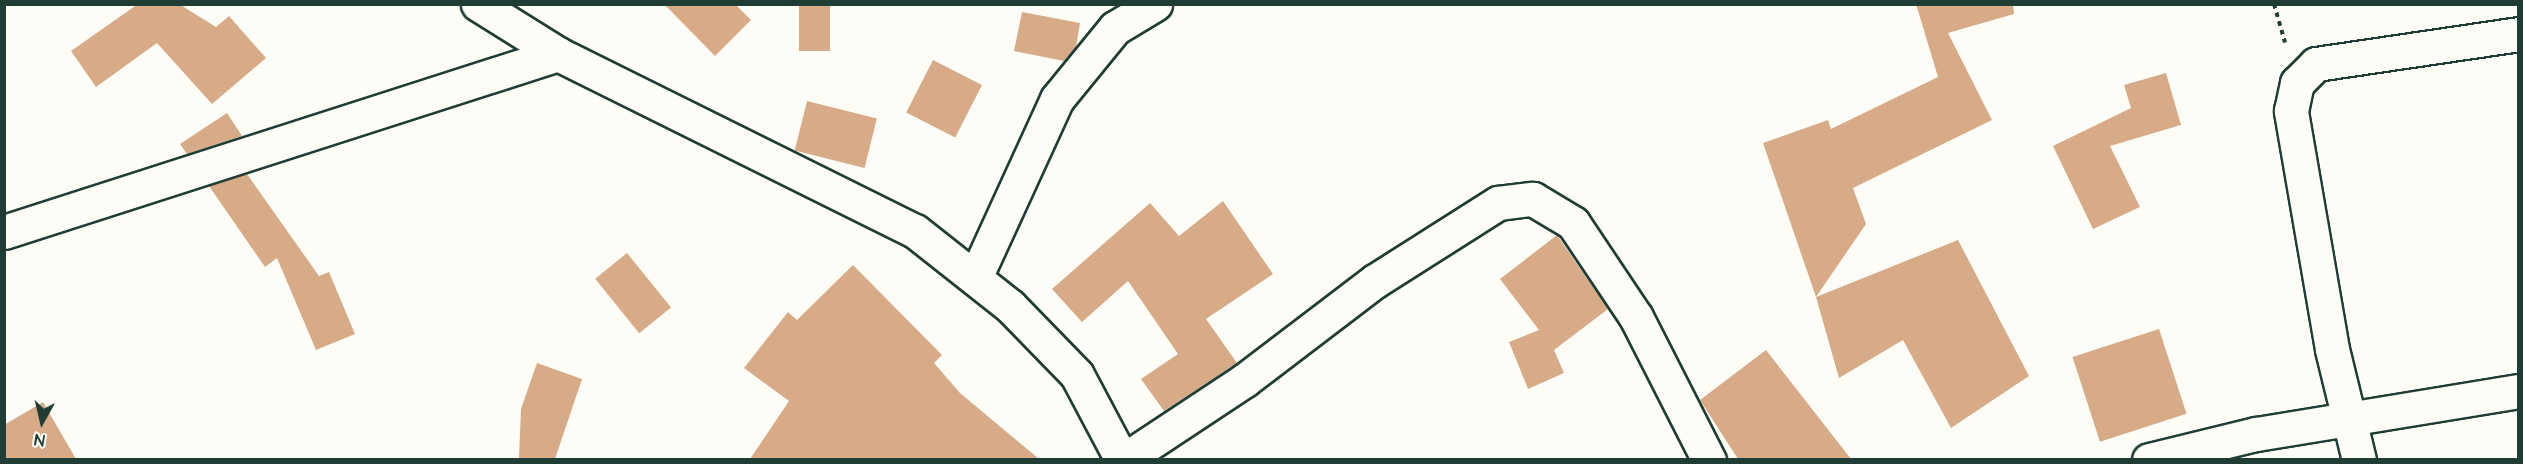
<!DOCTYPE html>
<html>
<head>
<meta charset="utf-8">
<style>
  body { margin:0 }
  #map { position:relative; width:2523px; height:464px; overflow:hidden; background:#fdfcf7; font-family:"Architects Daughter",sans-serif }
  div>[style] { position:absolute }
  .building>* { inset:0; background:#d7ab88; transform-origin:0 0 }
  .path>* { height:4px; margin-top:-2px; transform-origin:0; background:repeating-linear-gradient(90deg,#1f3d34 0 4.5px,transparent 0 9px) }
  .roads { filter:drop-shadow(2px 0 #1f3d34) drop-shadow(-2px 0 #1f3d34) drop-shadow(0 2px #1f3d34) drop-shadow(0 -2px #1f3d34) }
  .street>* { height:33px; margin:-16.5px; padding:0 16.5px; transform-origin:16.5px; border-radius:16.5px; background:#fdfcf7 }
  span { translate:-50% -50%; white-space:nowrap; text-align:center; line-height:1.15; -webkit-text-stroke:6px #fdfcf7; paint-order:stroke }
  .frame { position:absolute; inset:0; border:6px solid #1f3d34; pointer-events:none }
  .north { position:absolute; left:12px; top:392px; width:60px; height:60px; -webkit-text-stroke:4px #fdfcf7; paint-order:stroke; rotate:188deg; font-size:16px; font-weight:700; line-height:24px; text-align:center; color:#1f3d34 }
  .north::after { content:''; display:block; margin:auto; width:21px; height:27px; background:#1f3d34; clip-path:polygon(50% 0,100% 100%,50% 72%,0 100%) }
</style>
</head>
<body>
<div id="map">
  <div class="building">
    <i style="clip-path:polygon(138px 4px,179px 4px,216px 27px,229px 16px,266px 58px,212px 104px,157px 43px,96px 87px,71px 51px)"></i>
    <i style="clip-path:polygon(664px 4px,735px 4px,751px 20px,715px 56px)"></i>
    <i style="left:799px;top:4px;width:31px;height:47px"></i>
    <i style="clip-path:polygon(1916px 4px,2013px 4px,2014px 14px,1948px 33px,1992px 120px,1853px 188px,1866px 224px,1816px 297px,1763px 143px,1828px 120px,1831px 129px,1938px 77px)"></i>
    <i style="clip-path:polygon(1022px 12px,1080px 23px,1076px 47px,1064px 61px,1014px 51px)"></i>
    <i style="left:933px;top:60px;width:55px;height:59px;rotate:27deg"></i>
    <i style="clip-path:polygon(2166px 73px,2181px 125px,2110px 146px,2140px 207px,2093px 229px,2053px 146px,2131px 108px,2124px 85px)"></i>
    <i style="left:807px;top:101px;width:72px;height:51px;rotate:14deg"></i>
    <i style="clip-path:polygon(227px 113px,242px 136px,187px 154px,180px 144px)"></i>
    <i style="clip-path:polygon(247px 174px,319px 276px,329px 272px,355px 334px,316px 350px,277px 258px,265px 267px,209px 186px)"></i>
    <i style="clip-path:polygon(1223px 201px,1273px 274px,1206px 319px,1237px 363px,1164px 411px,1141px 379px,1178px 354px,1128px 281px,1082px 322px,1052px 289px,1150px 203px,1179px 236px)"></i>
    <i style="clip-path:polygon(1557px 235px,1608px 309px,1554px 350px,1564px 373px,1528px 389px,1509px 342px,1539px 330px,1500px 279px)"></i>
    <i style="clip-path:polygon(1958px 240px,2029px 376px,1951px 428px,1903px 340px,1839px 378px,1816px 297px)"></i>
    <i style="left:627px;top:253px;width:70px;height:41px;rotate:51deg"></i>
    <i style="clip-path:polygon(853px 265px,942px 355px,934px 363px,960px 393px,1039px 459px,750px 459px,789px 401px,744px 368px,788px 312px,797px 320px)"></i>
    <i style="left:2159px;top:329px;width:89px;height:91px;rotate:72deg"></i>
    <i style="clip-path:polygon(1766px 350px,1805px 400px,1851px 459px,1738px 459px,1700px 400px)"></i>
    <i style="clip-path:polygon(537px 363px,582px 379px,555px 459px,519px 459px,521px 409px)"></i>
    <i style="clip-path:polygon(43px 402px,76px 459px,4px 459px,4px 425px)"></i>
  </div>
  <div class="path">
    <i style="left:2274px;top:4px;width:40px;rotate:74deg"></i>
  </div>
  <div class="roads">
    <div class="street">
      <i style="left:478px;top:4px;width:94px;rotate:32deg"></i>
      <i style="left:558px;top:54px;width:398px;rotate:26.4deg"></i>
      <i style="left:915px;top:231px;width:121px;rotate:38.3deg"></i>
      <i style="left:1010px;top:306px;width:96px;rotate:45.8deg"></i>
      <i style="left:1077px;top:375px;width:96px;rotate:62.1deg"></i>
      <i style="left:4px;top:232px;width:582px;rotate:-17.81deg"></i>
      <i style="left:975px;top:278px;width:197px;rotate:-65.4deg"></i>
      <i style="left:1057px;top:99px;width:92px;rotate:-50.8deg"></i>
      <i style="left:1115px;top:28px;width:47px;rotate:-31deg"></i>
      <i style="left:1124px;top:460px;width:145px;rotate:-33.5deg"></i>
      <i style="left:1245px;top:380px;width:163px;rotate:-37.3deg"></i>
      <i style="left:1375px;top:281px;width:146px;rotate:-32.4deg"></i>
      <i style="left:1498px;top:203px;width:35px;rotate:-7deg"></i>
      <i style="left:1533px;top:199px;width:47px;rotate:31deg"></i>
      <i style="left:1573px;top:223px;width:113px;rotate:56.2deg"></i>
      <i style="left:1636px;top:317px;width:161px;rotate:63deg"></i>
      <i style="left:2149px;top:460px;width:110px;rotate:-13.7deg"></i>
      <i style="left:2256px;top:434px;width:266px;rotate:-9.3deg"></i>
      <i style="left:2359px;top:460px;width:114px;rotate:-103.7deg"></i>
      <i style="left:2332px;top:349px;width:242px;rotate:-99.8deg"></i>
      <i style="left:2291px;top:111px;width:29px;rotate:-78deg"></i>
      <i style="left:2297px;top:83px;width:27px;rotate:-45deg"></i>
      <i style="left:2316px;top:64px;width:204px;rotate:-8.4deg"></i>
    </div>
  </div>
  <div class="frame"></div>
  <div class="north">N</div>
</div>
</body>
</html>
